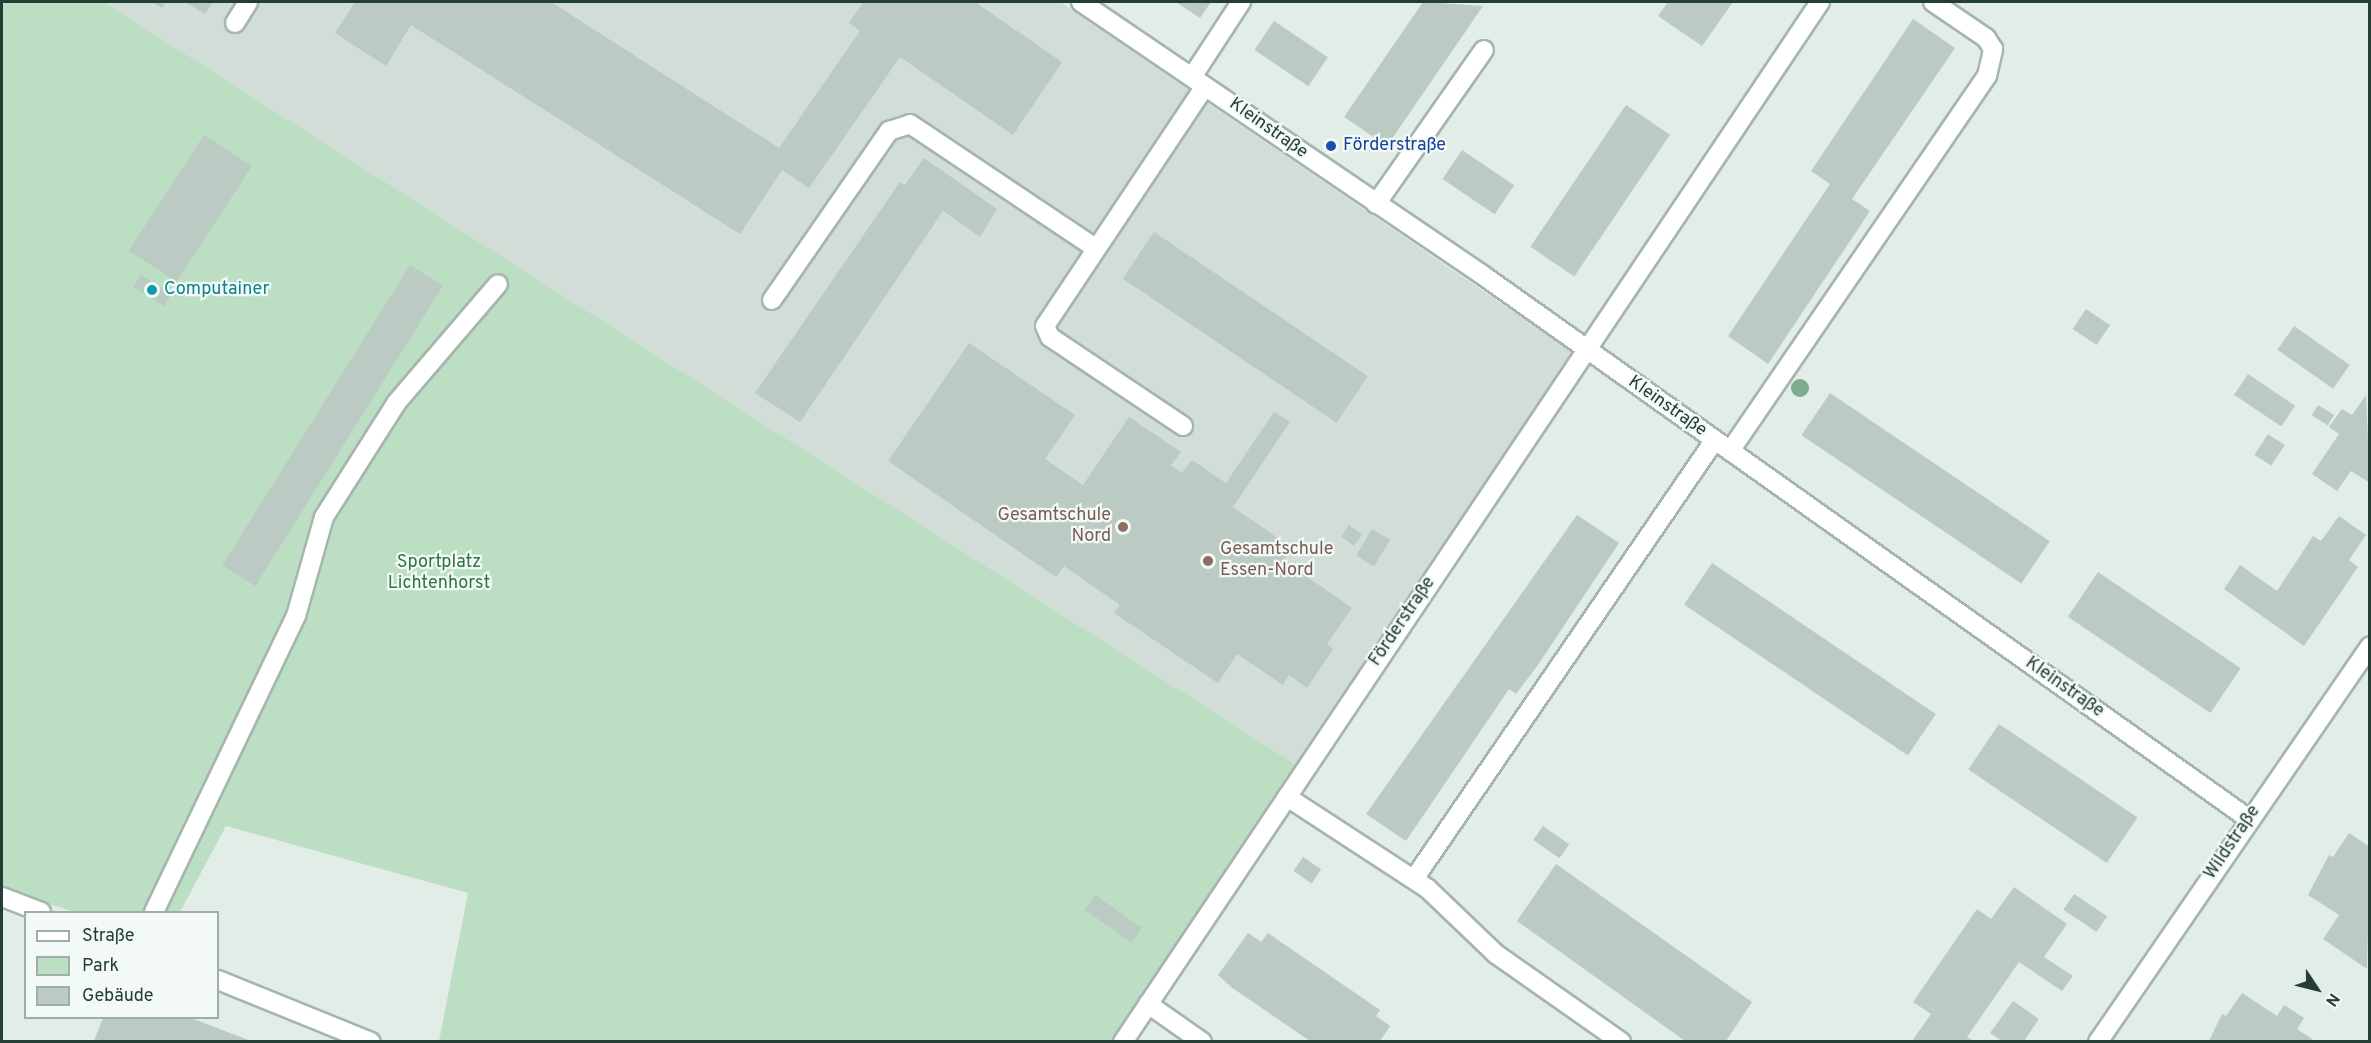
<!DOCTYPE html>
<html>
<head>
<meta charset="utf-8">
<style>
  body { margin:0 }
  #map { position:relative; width:2371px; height:1043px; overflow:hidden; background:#e3ede8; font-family:Overpass,sans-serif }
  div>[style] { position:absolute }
  .built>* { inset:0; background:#d1ddd6 }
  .green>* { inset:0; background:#bcdec3 }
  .building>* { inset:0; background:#bbcac3; transform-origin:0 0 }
  .roads { filter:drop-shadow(2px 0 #a5b5af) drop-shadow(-2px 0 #a5b5af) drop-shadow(0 2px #a5b5af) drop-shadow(0 -2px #a5b5af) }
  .service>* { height:18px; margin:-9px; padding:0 9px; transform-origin:9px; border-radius:9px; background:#fff }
  .minor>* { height:18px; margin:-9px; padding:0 9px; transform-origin:9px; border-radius:9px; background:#fff }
  .trees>* { width:18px; height:18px; margin:-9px; border-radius:50%; background:#7fab8e }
  .dots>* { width:16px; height:16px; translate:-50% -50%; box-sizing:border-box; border:3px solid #f3f9f6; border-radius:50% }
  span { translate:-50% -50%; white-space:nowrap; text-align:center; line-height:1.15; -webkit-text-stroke:4.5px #f3f9f6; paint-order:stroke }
  .street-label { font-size:18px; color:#223e35 }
  .transit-label { font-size:18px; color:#164399 }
  .left { translate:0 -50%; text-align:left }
  .culture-label { font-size:18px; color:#0d838f }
  .education-label { font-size:18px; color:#785e54 }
  .right { translate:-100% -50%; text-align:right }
  .park-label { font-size:18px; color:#2d7544 }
  .frame { position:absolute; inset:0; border:3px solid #223e35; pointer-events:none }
  .legend { position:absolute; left:24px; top:911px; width:195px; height:108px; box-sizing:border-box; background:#f3f9f6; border:2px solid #9faea9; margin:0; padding:8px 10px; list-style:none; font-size:18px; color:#223e35 }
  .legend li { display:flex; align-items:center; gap:12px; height:30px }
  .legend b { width:30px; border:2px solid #9faea9 }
  .north { position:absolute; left:2287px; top:959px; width:60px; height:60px; -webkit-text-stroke:4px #f3f9f6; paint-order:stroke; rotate:125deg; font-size:16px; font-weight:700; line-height:24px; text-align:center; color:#223e35 }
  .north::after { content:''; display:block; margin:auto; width:21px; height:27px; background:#223e35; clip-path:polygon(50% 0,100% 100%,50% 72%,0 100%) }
</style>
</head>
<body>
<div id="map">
  <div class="built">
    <i style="clip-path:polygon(104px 2px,1060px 2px,1578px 356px,1298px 766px)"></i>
  </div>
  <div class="green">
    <i style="clip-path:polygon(2px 2px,104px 2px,1298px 766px,1115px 1041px,439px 1041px,468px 893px,226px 826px,180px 912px,75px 912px,2px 889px)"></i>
  </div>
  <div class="building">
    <i style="clip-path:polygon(152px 2px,166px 2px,162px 8px)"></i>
    <i style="clip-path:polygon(185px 2px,213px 2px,205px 14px)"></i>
    <i style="clip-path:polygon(355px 2px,551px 2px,779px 148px,860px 31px,849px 23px,863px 2px,975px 2px,1062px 62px,1013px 135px,900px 57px,809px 188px,782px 170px,740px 234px,411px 25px,386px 66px,335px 33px)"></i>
    <i style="clip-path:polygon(1176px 2px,1211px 2px,1200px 18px)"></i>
    <i style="clip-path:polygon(1423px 2px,1483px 6px,1387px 146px,1344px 117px)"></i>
    <i style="clip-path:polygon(1668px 2px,1733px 2px,1702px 46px,1658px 16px)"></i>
    <i style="clip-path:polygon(1913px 19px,1955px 48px,1852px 199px,1870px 211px,1768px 364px,1728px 336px,1830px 184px,1811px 171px)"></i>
    <i style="left:1274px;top:21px;width:65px;height:35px;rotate:34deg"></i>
    <i style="left:1626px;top:105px;width:53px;height:171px;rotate:34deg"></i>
    <i style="left:204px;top:135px;width:57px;height:138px;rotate:33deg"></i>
    <i style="left:1462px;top:150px;width:63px;height:35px;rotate:34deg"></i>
    <i style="clip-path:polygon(924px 158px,997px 209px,980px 237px,943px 211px,800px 422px,755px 393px,900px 182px,905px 185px)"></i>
    <i style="left:1154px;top:232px;width:258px;height:56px;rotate:34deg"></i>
    <i style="left:410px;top:265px;width:39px;height:354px;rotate:32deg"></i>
    <i style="left:141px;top:275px;width:36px;height:14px;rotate:32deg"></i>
    <i style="left:2086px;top:309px;width:29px;height:24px;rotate:34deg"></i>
    <i style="left:2294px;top:326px;width:68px;height:29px;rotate:35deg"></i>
    <i style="clip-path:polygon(969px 343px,1075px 415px,1045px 459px,1083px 485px,1129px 417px,1181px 452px,1171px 465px,1182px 473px,1192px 460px,1226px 483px,1274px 412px,1290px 422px,1233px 507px,1292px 548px,1283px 560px,1352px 608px,1327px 644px,1333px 649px,1307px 688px,1289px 675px,1283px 685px,1237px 654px,1218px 683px,1114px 613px,1120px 605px,1064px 566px,1056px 577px,888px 461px)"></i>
    <i style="left:2248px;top:374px;width:57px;height:25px;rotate:34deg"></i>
    <i style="left:1830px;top:393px;width:265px;height:51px;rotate:34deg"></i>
    <i style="clip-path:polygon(2366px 395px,2370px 483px,2351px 471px,2337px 491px,2312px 474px,2339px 434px,2329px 427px,2342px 409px,2352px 415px)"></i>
    <i style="left:2318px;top:405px;width:19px;height:12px;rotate:32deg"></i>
    <i style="left:2268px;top:434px;width:20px;height:25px;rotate:33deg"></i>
    <i style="clip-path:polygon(1577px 515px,1619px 543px,1538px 665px,1516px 694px,1509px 689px,1406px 841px,1366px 814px)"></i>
    <i style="clip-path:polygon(2339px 516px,2366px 535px,2349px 560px,2358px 567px,2304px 646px,2224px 589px,2240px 565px,2277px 591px,2313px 536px,2321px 541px)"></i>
    <i style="left:1349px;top:525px;width:16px;height:14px;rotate:35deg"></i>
    <i style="left:1372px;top:529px;width:21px;height:31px;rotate:31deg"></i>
    <i style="left:1712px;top:563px;width:270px;height:50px;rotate:34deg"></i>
    <i style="left:2098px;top:572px;width:172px;height:54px;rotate:34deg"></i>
    <i style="left:1999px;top:724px;width:167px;height:55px;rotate:34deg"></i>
    <i style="left:1543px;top:826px;width:32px;height:17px;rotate:35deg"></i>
    <i style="clip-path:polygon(2349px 833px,2370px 847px,2367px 969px,2323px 939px,2339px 915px,2308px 895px,2329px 855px,2333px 857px)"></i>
    <i style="left:1303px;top:857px;width:22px;height:17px;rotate:34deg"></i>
    <i style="clip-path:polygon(1556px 864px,1752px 1002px,1726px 1041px,1685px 1041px,1517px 921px)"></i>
    <i style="clip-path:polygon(2014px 887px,2067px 924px,2044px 957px,2073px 976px,2062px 991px,2019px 962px,1967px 1037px,1974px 1041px,1912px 1041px,1931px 1014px,1913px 1002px,1977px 909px,1991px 919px)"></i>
    <i style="left:2074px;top:894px;width:40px;height:19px;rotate:34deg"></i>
    <i style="left:1095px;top:895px;width:57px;height:18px;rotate:35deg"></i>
    <i style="clip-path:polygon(1248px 933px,1261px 942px,1268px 933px,1380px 1010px,1376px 1016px,1390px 1026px,1380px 1041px,1310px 1041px,1231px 987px,1218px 975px)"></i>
    <i style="clip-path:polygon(2242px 993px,2277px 1016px,2284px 1005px,2304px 1018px,2297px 1029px,2315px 1041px,2209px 1041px,2222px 1014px,2226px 1016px)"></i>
    <i style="clip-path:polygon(2013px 1001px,2039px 1019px,2024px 1041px,2002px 1041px,1990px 1033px)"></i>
    <i style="clip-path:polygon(103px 1018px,191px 1018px,251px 1041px,94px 1041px)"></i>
  </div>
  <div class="roads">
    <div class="service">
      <i style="left:235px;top:23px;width:25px;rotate:-58deg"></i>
      <i style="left:772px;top:300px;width:206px;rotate:-55.3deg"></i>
      <i style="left:889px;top:131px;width:22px;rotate:-18deg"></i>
      <i style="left:910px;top:124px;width:223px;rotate:33.8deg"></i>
      <i style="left:1183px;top:426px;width:160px;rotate:-146.2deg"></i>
      <i style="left:1050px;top:337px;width:12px;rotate:-114deg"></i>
      <i style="left:1045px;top:326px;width:288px;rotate:-56.3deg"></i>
      <i style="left:1730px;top:451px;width:455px;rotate:-55.6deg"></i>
      <i style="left:1987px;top:76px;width:28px;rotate:-77deg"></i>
      <i style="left:1993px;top:49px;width:13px;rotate:-122deg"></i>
      <i style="left:1986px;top:38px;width:64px;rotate:-145.8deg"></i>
      <i style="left:1287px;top:797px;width:168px;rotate:33.1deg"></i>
      <i style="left:1428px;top:889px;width:94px;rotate:43.7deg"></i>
      <i style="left:1496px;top:954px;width:153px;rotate:35.1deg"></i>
      <i style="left:1414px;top:879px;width:531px;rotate:-55.59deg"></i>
      <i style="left:154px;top:912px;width:328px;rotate:-64.4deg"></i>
      <i style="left:296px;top:616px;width:103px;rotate:-74.2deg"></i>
      <i style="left:324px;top:517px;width:136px;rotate:-57.6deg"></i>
      <i style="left:397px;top:402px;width:155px;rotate:-49.4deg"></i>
    </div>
    <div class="minor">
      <i style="left:1081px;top:2px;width:487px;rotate:34.2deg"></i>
      <i style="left:1484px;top:276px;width:938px;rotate:35.37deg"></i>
      <i style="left:1192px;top:77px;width:90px;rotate:-56.8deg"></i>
      <i style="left:1376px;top:204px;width:188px;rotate:-55deg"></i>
      <i style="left:2px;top:897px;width:42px;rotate:21deg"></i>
      <i style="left:218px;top:980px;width:165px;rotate:22.1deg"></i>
      <i style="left:1148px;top:1004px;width:66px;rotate:35.1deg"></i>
      <i style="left:1123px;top:1042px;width:1252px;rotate:-56.17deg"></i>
      <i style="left:2098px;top:1042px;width:480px;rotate:-55.5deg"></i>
    </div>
  </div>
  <div class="trees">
    <i style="left:1800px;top:388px"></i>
  </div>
  <div class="dots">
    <i style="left:1331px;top:146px;background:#1a4fb4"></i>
    <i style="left:152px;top:290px;background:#0f9aa8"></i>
    <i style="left:1123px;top:527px;background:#8d6e63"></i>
    <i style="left:1208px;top:561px;background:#8d6e63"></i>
  </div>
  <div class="street-label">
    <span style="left:1268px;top:129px;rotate:35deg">Kleinstraße</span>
    <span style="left:1667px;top:407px;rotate:35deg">Kleinstraße</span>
    <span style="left:1403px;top:622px;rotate:-56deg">Förderstraße</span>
    <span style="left:2064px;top:688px;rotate:35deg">Kleinstraße</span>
    <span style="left:2233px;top:843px;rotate:-56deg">Wildstraße</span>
  </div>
  <div class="transit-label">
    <span class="left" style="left:1343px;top:146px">Förderstraße</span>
  </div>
  <div class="culture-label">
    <span class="left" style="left:164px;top:290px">Computainer</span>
  </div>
  <div class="education-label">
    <span class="right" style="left:1111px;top:527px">Gesamtschule<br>Nord</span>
    <span class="left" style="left:1220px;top:561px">Gesamtschule<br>Essen-Nord</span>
  </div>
  <div class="park-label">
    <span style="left:439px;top:574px">Sportplatz<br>Lichtenhorst</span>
  </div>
  <div class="frame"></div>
  <ul class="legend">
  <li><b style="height:8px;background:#fff"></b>Straße</li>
  <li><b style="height:16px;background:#bcdec3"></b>Park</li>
  <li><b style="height:16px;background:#bbcac3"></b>Gebäude</li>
  </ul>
  <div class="north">N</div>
</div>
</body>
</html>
